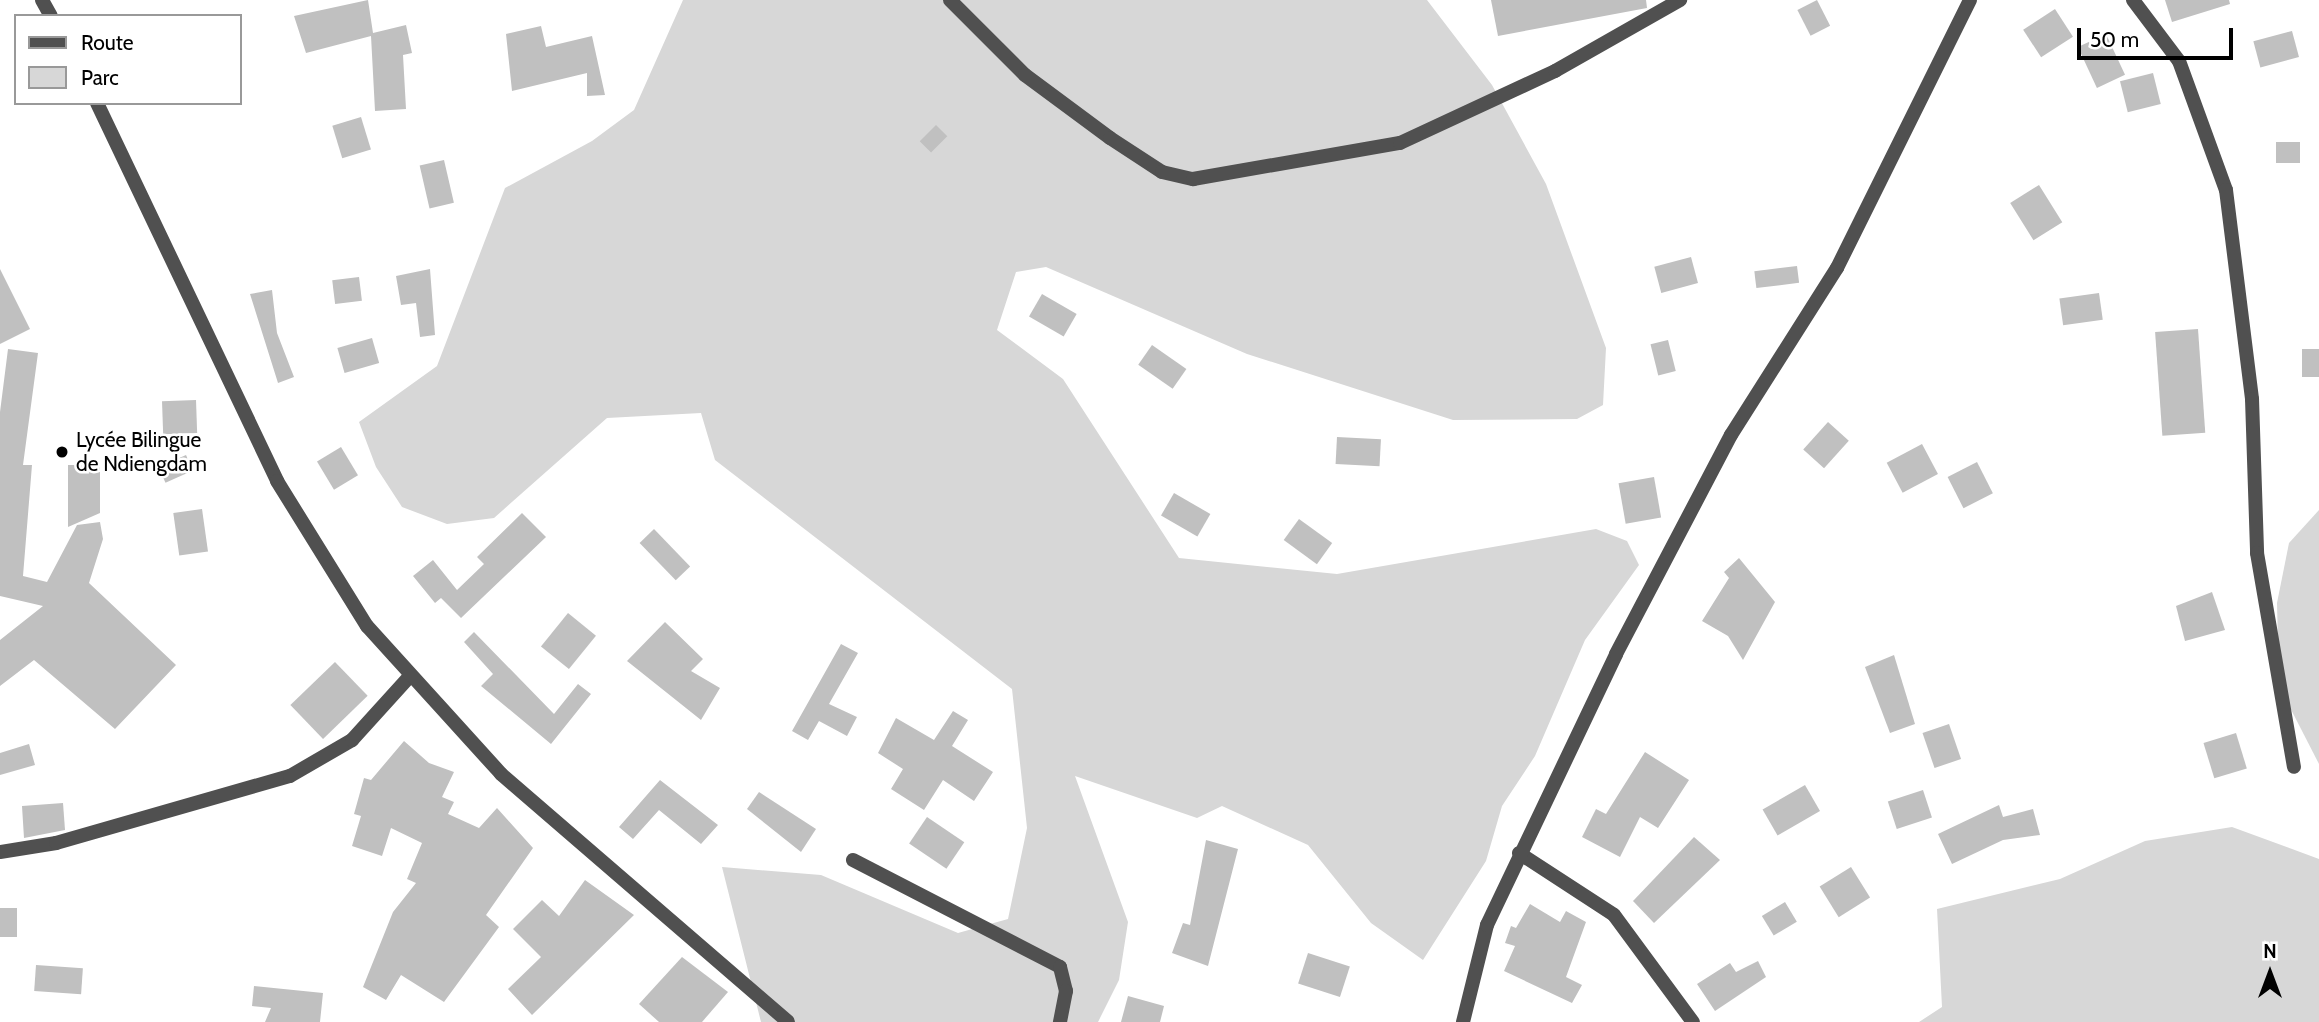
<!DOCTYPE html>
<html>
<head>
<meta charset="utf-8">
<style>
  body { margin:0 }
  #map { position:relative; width:2319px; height:1022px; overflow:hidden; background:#fff; font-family:Cabin,sans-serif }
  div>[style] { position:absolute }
  .green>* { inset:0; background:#d7d7d7 }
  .building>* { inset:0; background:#c0c0c0; transform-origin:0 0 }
  .minor>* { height:14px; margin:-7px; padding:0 7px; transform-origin:7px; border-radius:7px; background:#505050 }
  .tertiary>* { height:14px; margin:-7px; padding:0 7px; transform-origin:7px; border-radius:7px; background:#505050 }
  .dots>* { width:19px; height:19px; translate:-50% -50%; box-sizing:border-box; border:4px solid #fff; border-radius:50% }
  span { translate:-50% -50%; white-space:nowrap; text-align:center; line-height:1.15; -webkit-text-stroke:5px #fff; paint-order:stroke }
  .poi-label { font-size:21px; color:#000 }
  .left { translate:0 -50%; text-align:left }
  .legend { position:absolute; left:14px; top:14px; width:228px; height:91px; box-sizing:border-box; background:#fff; border:2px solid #999; margin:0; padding:9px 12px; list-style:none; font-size:21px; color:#000 }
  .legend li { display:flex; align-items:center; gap:14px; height:35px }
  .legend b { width:35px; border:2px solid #999 }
  .north { position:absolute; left:2235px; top:938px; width:70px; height:70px; -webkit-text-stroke:5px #fff; paint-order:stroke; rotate:0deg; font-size:19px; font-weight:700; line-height:28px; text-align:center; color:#000 }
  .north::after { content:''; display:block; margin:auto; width:24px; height:32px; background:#000; clip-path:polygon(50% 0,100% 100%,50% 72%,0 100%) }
  .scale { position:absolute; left:2077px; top:28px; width:156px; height:32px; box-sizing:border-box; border:4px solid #000; border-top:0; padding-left:9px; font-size:21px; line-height:24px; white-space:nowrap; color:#000; -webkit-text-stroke:5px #fff; paint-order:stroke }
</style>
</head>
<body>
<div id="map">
  <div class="green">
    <i style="clip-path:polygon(683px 0,1427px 0,1492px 85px,1546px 184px,1606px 348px,1603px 405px,1577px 419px,1453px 420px,1247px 354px,1046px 267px,1016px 272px,997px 330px,1063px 379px,1179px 558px,1337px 574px,1596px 529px,1627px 541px,1639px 565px,1585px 640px,1535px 756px,1502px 806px,1486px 861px,1423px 960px,1371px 923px,1308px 845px,1222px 806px,1197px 818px,1075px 776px,1128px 922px,1119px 980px,1098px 1022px,761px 1022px,722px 867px,821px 875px,958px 933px,1008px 919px,1027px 828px,1012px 689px,715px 460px,701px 413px,607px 418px,494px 518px,447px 524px,402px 507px,376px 467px,359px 422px,437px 366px,505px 188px,592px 141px,634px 110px)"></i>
    <i style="clip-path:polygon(2319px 510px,2319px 764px,2279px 686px,2277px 603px,2289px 543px)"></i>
    <i style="clip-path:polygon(2232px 827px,2319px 859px,2319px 1022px,1919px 1022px,1942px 1007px,1937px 909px,2060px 879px,2145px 841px)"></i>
  </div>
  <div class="building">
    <i style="clip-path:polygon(368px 0,373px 33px,406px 25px,412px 53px,403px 55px,406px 109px,375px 111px,371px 36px,306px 53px,294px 16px)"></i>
    <i style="clip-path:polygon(1491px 0,1646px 0,1647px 8px,1498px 36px)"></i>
    <i style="left:1817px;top:0;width:29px;height:22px;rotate:63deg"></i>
    <i style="clip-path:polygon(2165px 0,2229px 0,2230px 4px,2172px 22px)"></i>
    <i style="left:2055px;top:9px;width:33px;height:38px;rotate:57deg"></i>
    <i style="clip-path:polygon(541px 26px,546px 47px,592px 36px,605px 95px,587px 96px,587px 73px,512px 91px,506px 34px)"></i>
    <i style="left:2292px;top:31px;width:27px;height:40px;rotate:75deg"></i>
    <i style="left:2106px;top:34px;width:45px;height:31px;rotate:65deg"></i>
    <i style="left:2153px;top:73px;width:32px;height:34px;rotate:76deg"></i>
    <i style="left:361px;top:117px;width:34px;height:30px;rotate:73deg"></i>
    <i style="left:936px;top:125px;width:16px;height:23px;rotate:45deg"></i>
    <i style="left:2276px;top:142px;width:24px;height:21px"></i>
    <i style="left:444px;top:160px;width:44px;height:25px;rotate:77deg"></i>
    <i style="left:2039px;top:185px;width:44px;height:34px;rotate:58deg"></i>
    <i style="left:1691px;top:257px;width:27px;height:38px;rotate:75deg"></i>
    <i style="left:1797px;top:266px;width:17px;height:43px;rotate:83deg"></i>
    <i style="clip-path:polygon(0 269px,30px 329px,0 344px)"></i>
    <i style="clip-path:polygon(430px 269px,435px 335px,420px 337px,416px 303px,401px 305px,396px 276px)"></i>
    <i style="left:359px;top:277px;width:24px;height:27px;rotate:83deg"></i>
    <i style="clip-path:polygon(272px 290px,277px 333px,294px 377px,278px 383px,250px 294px)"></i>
    <i style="left:2099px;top:293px;width:27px;height:40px;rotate:82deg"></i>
    <i style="left:1042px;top:294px;width:40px;height:26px;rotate:30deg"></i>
    <i style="left:2198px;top:329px;width:104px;height:43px;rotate:86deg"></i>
    <i style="left:372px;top:338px;width:26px;height:36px;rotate:74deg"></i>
    <i style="left:1668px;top:340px;width:32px;height:18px;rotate:76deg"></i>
    <i style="left:1152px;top:345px;width:42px;height:24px;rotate:35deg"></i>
    <i style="clip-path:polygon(8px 349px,38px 353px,23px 465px,32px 465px,23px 576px,47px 582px,77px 525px,100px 522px,103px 539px,89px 583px,176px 665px,115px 729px,34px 660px,0 686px,0 640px,43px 606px,0 596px,0 412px)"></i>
    <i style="left:2302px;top:349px;width:17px;height:28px"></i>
    <i style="left:196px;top:400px;width:33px;height:34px;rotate:88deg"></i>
    <i style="left:1828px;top:422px;width:28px;height:37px;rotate:42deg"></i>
    <i style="left:1337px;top:437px;width:44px;height:27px;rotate:3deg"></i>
    <i style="left:1922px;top:444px;width:34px;height:40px;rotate:62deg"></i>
    <i style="left:341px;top:447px;width:33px;height:28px;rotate:59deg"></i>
    <i style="left:186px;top:455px;width:17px;height:30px;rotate:66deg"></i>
    <i style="left:1977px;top:462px;width:35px;height:33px;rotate:63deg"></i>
    <i style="clip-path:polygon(68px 465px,100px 465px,100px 513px,68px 527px)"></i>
    <i style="left:1654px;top:477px;width:41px;height:36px;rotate:80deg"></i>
    <i style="left:1174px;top:493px;width:42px;height:26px;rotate:30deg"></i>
    <i style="left:202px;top:509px;width:43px;height:29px;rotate:82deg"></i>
    <i style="clip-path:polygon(522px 513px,546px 537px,461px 618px,441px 598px,435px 603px,413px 576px,433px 560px,457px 590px,484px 564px,477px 557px)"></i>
    <i style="left:1299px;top:519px;width:41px;height:26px;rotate:36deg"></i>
    <i style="left:654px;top:529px;width:52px;height:20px;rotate:46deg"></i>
    <i style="clip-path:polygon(1739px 558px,1775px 602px,1743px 660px,1728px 636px,1702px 621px,1729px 578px,1724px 572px)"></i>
    <i style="clip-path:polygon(2212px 592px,2225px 630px,2185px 641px,2176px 606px)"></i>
    <i style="left:568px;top:613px;width:36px;height:43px;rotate:39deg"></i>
    <i style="clip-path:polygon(665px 622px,703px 659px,691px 671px,720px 688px,701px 720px,627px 661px)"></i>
    <i style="clip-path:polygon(474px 632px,554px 714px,578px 684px,591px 694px,551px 744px,481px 686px,493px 674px,464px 642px)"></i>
    <i style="clip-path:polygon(841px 644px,858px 653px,829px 704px,857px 717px,847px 736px,819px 721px,808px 740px,792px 731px)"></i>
    <i style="clip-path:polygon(1894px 655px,1915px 724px,1890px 733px,1865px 667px)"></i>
    <i style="left:335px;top:662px;width:47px;height:62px;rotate:46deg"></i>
    <i style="clip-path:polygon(953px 711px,968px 720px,952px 746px,993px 772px,974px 801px,943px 780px,924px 810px,891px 789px,903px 769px,878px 753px,896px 718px,934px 740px)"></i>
    <i style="left:1949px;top:724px;width:37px;height:28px;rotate:71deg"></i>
    <i style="left:2236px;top:733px;width:37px;height:34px;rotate:73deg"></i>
    <i style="clip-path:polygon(404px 741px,429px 763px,454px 772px,442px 797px,454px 802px,448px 814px,479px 828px,497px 808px,533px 848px,486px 915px,499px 927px,444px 1002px,401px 975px,386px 1000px,363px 987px,393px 912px,416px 883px,407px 879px,422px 843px,391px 828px,382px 856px,352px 846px,361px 816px,354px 814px,364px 778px,371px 780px)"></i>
    <i style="clip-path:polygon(29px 744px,35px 765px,0 775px,0 753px)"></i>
    <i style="clip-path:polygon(1645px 752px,1689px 780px,1658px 828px,1640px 817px,1620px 857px,1582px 837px,1596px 809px,1606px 814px)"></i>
    <i style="clip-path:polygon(660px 780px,718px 825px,701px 844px,659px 810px,633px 839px,619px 827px)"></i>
    <i style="left:1805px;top:785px;width:30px;height:49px;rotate:60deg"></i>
    <i style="left:1923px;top:790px;width:29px;height:37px;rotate:72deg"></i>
    <i style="clip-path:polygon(759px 792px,816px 829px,801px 852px,747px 809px)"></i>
    <i style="clip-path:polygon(63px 803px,65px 830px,24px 838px,22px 806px)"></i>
    <i style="clip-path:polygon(1999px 805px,2003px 817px,2033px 809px,2040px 835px,2003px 840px,1952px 864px,1938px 834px)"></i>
    <i style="left:927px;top:817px;width:45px;height:32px;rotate:34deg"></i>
    <i style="clip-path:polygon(1694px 837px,1720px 860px,1654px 923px,1633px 901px)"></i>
    <i style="clip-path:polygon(1206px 840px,1238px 849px,1208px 966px,1172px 953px,1183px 923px,1190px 925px)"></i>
    <i style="left:1851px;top:867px;width:36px;height:37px;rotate:58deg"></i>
    <i style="clip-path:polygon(585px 880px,634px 915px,532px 1015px,508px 989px,541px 957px,513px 929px,542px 900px,559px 916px)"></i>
    <i style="left:1785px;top:902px;width:23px;height:27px;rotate:59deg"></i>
    <i style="clip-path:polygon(1530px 904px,1560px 922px,1566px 911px,1586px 922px,1566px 977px,1582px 985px,1572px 1003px,1504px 971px,1515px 946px,1505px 943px,1511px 926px,1516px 928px)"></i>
    <i style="left:0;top:908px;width:17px;height:29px"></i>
    <i style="left:1308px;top:953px;width:44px;height:32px;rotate:18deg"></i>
    <i style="clip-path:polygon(682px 957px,728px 992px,702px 1022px,659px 1022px,639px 1004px)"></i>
    <i style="clip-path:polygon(1758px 961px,1766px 977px,1715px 1011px,1697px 984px,1730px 963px,1736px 972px)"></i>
    <i style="left:36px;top:965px;width:47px;height:26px;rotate:4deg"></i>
    <i style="clip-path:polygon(254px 986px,323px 993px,320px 1022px,265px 1022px,271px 1008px,252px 1006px)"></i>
    <i style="clip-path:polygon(1128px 996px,1164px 1006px,1160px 1022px,1121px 1022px)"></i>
  </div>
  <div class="minor">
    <i style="left:950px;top:0;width:106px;rotate:45deg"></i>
    <i style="left:1025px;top:75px;width:106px;rotate:36.5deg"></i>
    <i style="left:1110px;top:138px;width:62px;rotate:33.2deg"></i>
    <i style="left:1162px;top:172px;width:32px;rotate:13deg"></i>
    <i style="left:1193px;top:179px;width:210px;rotate:-9.9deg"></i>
    <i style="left:1400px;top:143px;width:171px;rotate:-24.9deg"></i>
    <i style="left:1555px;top:71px;width:144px;rotate:-29.6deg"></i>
    <i style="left:2133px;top:0;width:76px;rotate:53deg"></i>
    <i style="left:2179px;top:61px;width:137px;rotate:70deg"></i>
    <i style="left:2226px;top:190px;width:211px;rotate:82.9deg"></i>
    <i style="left:2252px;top:399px;width:154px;rotate:88.1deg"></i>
    <i style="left:2257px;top:553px;width:217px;rotate:80.2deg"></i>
    <i style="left:0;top:852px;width:57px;rotate:-9.1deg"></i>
    <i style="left:56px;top:843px;width:243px;rotate:-16deg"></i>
    <i style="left:290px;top:776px;width:72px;rotate:-30.1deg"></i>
    <i style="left:352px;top:740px;width:86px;rotate:-47.8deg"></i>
    <i style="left:1519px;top:853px;width:113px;rotate:33.1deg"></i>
    <i style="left:1614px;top:915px;width:133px;rotate:53.6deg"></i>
    <i style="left:853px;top:860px;width:233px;rotate:27.3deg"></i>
    <i style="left:1060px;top:967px;width:25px;rotate:76deg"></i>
    <i style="left:1066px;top:991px;width:32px;rotate:101deg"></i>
  </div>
  <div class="tertiary">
    <i style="left:42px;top:0;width:18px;rotate:61deg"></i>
    <i style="left:97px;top:103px;width:419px;rotate:64.5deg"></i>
    <i style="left:277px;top:481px;width:171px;rotate:58.2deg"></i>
    <i style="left:367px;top:626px;width:200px;rotate:47.8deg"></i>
    <i style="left:501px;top:774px;width:379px;rotate:40.8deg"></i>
    <i style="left:1463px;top:1022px;width:100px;rotate:-76.1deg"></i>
    <i style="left:1487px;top:925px;width:300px;rotate:-64.5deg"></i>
    <i style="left:1616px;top:654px;width:247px;rotate:-62.3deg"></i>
    <i style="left:1731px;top:435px;width:198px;rotate:-57.6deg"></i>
    <i style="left:1837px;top:268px;width:299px;rotate:-63.6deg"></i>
  </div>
  <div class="dots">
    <i style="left:62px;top:452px;background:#000"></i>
  </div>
  <div class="poi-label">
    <span class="left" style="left:76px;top:452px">Lycée Bilingue<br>de Ndiengdam</span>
  </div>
  <ul class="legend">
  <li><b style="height:9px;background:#505050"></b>Route</li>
  <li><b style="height:19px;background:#d7d7d7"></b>Parc</li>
  </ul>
  <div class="north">N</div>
  <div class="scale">50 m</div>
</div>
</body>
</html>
